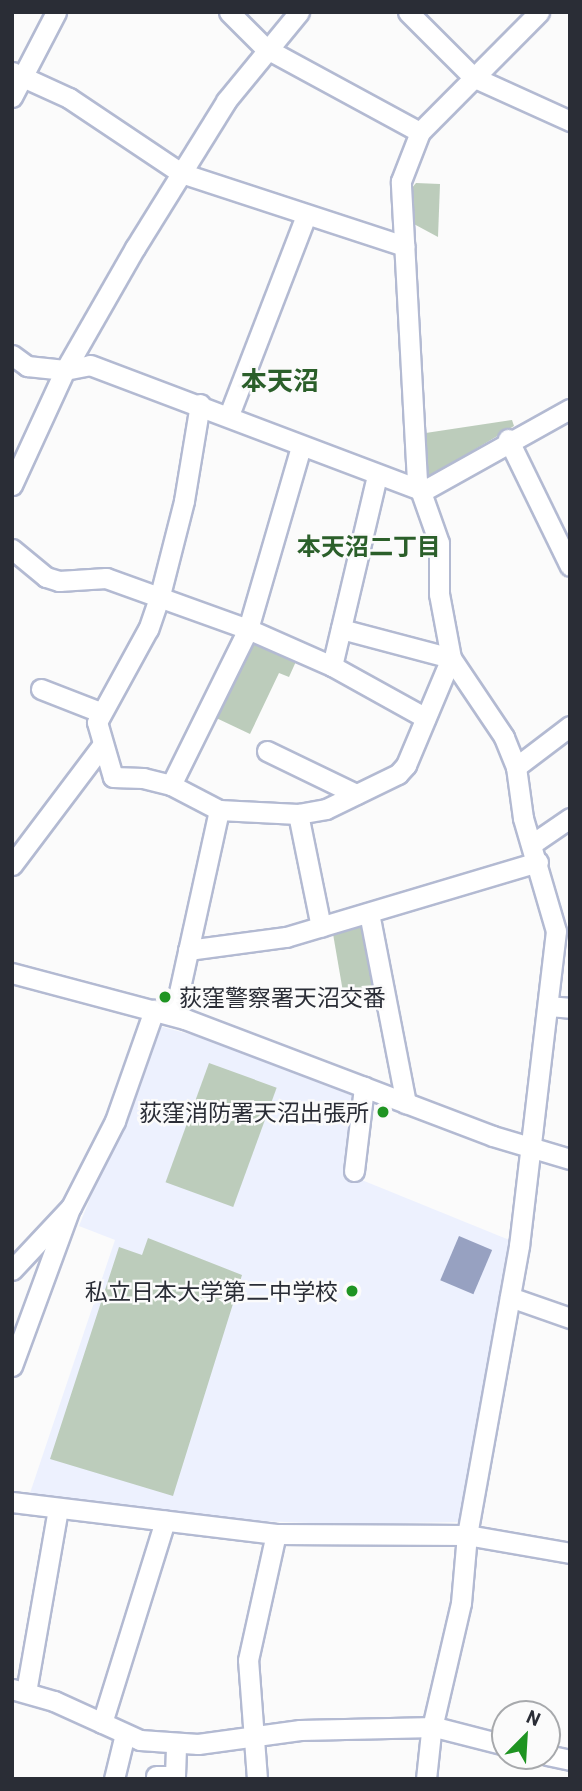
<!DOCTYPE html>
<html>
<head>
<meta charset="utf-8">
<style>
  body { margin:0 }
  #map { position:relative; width:582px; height:1791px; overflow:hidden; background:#fbfbfb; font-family:Barlow,"Noto Sans JP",sans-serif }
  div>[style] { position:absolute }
  .built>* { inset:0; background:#edf1fe }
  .green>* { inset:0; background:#bcccbb; transform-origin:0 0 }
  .water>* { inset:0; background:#97a1c1; transform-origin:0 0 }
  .roads { filter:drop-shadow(2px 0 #b3bad2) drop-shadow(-2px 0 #b3bad2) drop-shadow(0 2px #b3bad2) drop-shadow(0 -2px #b3bad2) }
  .minor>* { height:19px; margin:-9.5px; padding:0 9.5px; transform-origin:9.5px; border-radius:9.5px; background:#fff }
  .dots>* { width:19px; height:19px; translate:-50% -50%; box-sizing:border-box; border:4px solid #fbfbfb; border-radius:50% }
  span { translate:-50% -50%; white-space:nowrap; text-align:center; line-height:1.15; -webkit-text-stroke:5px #fbfbfb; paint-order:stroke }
  .poi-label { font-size:23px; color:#2a2d36 }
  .left { translate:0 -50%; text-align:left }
  .right { translate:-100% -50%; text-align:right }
  .neighbourhood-label { font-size:24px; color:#2b5f2a; font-weight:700 }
  .quarter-label { font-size:26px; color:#2b5f2a; font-weight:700 }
  .frame { position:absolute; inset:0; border:14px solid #2a2d36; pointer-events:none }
  .north { position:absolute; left:491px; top:1700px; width:70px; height:70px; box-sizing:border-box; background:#fbfbfb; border:2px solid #a7a9ac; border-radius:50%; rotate:24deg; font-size:19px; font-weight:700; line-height:28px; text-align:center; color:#2a2d36 }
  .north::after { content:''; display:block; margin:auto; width:24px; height:32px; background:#1f9422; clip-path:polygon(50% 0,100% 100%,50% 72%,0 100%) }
</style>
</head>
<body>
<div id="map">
  <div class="built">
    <i style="clip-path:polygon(159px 1026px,200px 1037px,356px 1097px,347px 1174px,512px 1241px,463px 1522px,335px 1524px,190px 1518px,29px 1496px,115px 1240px,79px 1226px)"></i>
  </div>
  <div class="green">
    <i style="clip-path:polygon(416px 183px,440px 184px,438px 237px,412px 223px,411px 189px)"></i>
    <i style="clip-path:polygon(512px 420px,514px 426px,427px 478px,421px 476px,419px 434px)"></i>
    <i style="clip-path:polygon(252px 636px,298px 657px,289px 677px,279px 673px,250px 734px,212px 716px)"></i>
    <i style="clip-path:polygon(366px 917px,382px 987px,343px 992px,332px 928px)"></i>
    <i style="left:209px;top:1063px;width:72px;height:127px;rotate:20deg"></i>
    <i style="clip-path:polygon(148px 1238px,242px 1275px,173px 1496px,50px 1459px,119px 1247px,142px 1255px)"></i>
  </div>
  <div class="water">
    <i style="left:459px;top:1236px;width:36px;height:48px;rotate:23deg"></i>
  </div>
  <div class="roads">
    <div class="minor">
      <i style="left:229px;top:12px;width:51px;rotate:45deg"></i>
      <i style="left:265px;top:48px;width:176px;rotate:28.5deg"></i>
      <i style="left:408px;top:12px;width:92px;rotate:45deg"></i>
      <i style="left:473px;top:77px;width:107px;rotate:24.4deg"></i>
      <i style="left:12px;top:72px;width:63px;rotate:24.5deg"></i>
      <i style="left:69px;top:98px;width:135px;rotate:33.8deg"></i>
      <i style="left:181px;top:173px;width:235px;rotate:18.1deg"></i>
      <i style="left:12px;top:97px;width:96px;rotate:-62.6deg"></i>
      <i style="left:12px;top:355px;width:19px;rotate:36deg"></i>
      <i style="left:27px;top:366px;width:38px;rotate:6deg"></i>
      <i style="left:65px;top:370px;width:25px;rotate:-11deg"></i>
      <i style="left:90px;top:365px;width:356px;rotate:20.7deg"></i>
      <i style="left:423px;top:491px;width:168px;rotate:-29.2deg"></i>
      <i style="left:200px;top:404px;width:98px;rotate:99.4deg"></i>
      <i style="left:184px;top:501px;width:97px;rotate:104.3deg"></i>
      <i style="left:160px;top:595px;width:36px;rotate:109deg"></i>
      <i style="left:148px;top:629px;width:106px;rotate:118.7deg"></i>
      <i style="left:97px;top:722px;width:57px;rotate:73.8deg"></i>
      <i style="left:113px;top:777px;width:30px;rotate:2deg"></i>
      <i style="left:143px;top:778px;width:29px;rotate:14deg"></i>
      <i style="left:171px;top:785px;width:54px;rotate:27.5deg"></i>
      <i style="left:229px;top:415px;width:214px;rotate:-68.9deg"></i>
      <i style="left:508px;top:439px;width:141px;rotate:64deg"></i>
      <i style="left:12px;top:485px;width:127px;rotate:-65.3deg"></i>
      <i style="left:65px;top:370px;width:141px;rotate:-60.2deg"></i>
      <i style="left:135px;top:248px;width:173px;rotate:-58.2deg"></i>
      <i style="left:226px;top:101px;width:115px;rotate:-50.6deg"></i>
      <i style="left:12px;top:549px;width:44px;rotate:39.5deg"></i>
      <i style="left:46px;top:577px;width:14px;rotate:17deg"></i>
      <i style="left:59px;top:581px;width:47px;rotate:-3.7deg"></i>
      <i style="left:106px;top:578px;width:151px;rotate:19.8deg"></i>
      <i style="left:248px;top:629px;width:92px;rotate:23.8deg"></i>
      <i style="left:332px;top:666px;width:107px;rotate:29deg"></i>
      <i style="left:332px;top:666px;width:196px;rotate:-76.7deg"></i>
      <i style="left:41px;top:689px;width:63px;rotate:21.3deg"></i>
      <i style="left:267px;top:751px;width:99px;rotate:25.8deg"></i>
      <i style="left:516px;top:767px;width:68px;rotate:-37.2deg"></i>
      <i style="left:171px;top:785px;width:174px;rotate:-63.7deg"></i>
      <i style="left:248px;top:629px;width:190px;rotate:-73.8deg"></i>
      <i style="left:298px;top:814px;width:115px;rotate:78.5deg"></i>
      <i style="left:532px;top:844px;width:46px;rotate:-34.4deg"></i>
      <i style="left:12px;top:865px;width:148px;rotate:-53deg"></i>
      <i style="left:369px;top:913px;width:194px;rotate:79deg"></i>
      <i style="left:188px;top:950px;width:99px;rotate:-7.6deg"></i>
      <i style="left:286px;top:937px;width:263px;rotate:-16.6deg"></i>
      <i style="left:12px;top:973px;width:179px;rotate:14.9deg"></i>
      <i style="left:185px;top:1019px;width:329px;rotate:20.8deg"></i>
      <i style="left:493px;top:1136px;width:80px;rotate:16.6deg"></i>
      <i style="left:549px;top:1006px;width:21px;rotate:5deg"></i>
      <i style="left:174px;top:1015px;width:210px;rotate:-77.6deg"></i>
      <i style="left:219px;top:810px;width:79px;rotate:2.9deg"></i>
      <i style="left:298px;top:814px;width:28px;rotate:-10deg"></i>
      <i style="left:326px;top:809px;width:80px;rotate:-25.9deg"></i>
      <i style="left:398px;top:774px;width:12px;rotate:-48deg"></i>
      <i style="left:406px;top:765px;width:116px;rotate:-67.2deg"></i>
      <i style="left:451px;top:658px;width:114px;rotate:-165.2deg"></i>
      <i style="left:354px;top:1171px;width:85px;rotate:-83.2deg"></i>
      <i style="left:12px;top:1270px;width:86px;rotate:-46.9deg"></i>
      <i style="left:71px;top:1207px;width:97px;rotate:-62.9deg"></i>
      <i style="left:115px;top:1121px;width:118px;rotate:-70.6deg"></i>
      <i style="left:510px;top:1297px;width:64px;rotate:19.3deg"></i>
      <i style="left:12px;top:1366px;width:168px;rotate:-69.8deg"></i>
      <i style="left:12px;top:1502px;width:266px;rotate:6.9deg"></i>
      <i style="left:276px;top:1534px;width:191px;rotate:0.3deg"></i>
      <i style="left:467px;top:1535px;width:105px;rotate:9.9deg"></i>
      <i style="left:12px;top:1689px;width:44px;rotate:15.9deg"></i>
      <i style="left:54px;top:1701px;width:94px;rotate:24.4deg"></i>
      <i style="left:140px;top:1740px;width:58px;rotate:3.9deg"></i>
      <i style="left:198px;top:1744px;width:103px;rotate:-7.8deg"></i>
      <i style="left:300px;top:1730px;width:135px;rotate:-1.3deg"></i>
      <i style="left:435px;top:1727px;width:72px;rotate:14.4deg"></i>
      <i style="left:26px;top:1692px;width:186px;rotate:-80.1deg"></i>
      <i style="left:102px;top:1723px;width:212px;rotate:-72.7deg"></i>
      <i style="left:547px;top:1755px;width:24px;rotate:12deg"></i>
      <i style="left:156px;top:1776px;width:19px"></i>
      <i style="left:175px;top:1776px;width:32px;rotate:-88deg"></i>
      <i style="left:114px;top:1779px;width:46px;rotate:-76.3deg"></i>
      <i style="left:257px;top:1779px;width:119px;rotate:-94.3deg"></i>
      <i style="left:248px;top:1660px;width:129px;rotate:-77.5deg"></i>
      <i style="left:426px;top:1779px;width:47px;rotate:-83.9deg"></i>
      <i style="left:431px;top:1732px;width:132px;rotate:-76.9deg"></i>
      <i style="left:461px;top:1603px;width:68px;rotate:-85deg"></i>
      <i style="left:467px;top:1535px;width:294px;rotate:-79.8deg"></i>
      <i style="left:519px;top:1246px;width:317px;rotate:-83.3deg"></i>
      <i style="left:556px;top:931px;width:118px;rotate:-106.3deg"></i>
      <i style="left:523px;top:818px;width:51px;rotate:-97.8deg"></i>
      <i style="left:516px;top:767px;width:32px;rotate:-112deg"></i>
      <i style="left:504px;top:737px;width:95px;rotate:-123.9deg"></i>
      <i style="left:451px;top:658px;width:65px;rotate:-100.6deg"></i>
      <i style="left:439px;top:594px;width:51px;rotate:-90deg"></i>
      <i style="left:439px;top:543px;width:66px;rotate:-109.5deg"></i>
      <i style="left:417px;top:481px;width:300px;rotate:-93.1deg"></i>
      <i style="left:401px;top:181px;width:53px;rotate:-68.8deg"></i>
      <i style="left:420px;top:132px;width:169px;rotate:-45.2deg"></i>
    </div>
  </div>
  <div class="dots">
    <i style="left:165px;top:997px;background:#1f9422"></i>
    <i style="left:383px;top:1112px;background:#1f9422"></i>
    <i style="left:352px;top:1291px;background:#1f9422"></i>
  </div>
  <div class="poi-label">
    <span class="left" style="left:179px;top:997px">荻窪警察署天沼交番</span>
    <span class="right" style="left:369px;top:1112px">荻窪消防署天沼出張所</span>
    <span class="right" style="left:338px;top:1291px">私立日本大学第二中学校</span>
  </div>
  <div class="neighbourhood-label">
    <span style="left:369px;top:546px">本天沼二丁目</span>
  </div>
  <div class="quarter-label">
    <span style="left:280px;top:380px">本天沼</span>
  </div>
  <div class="frame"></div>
  <div class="north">N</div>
</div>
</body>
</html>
